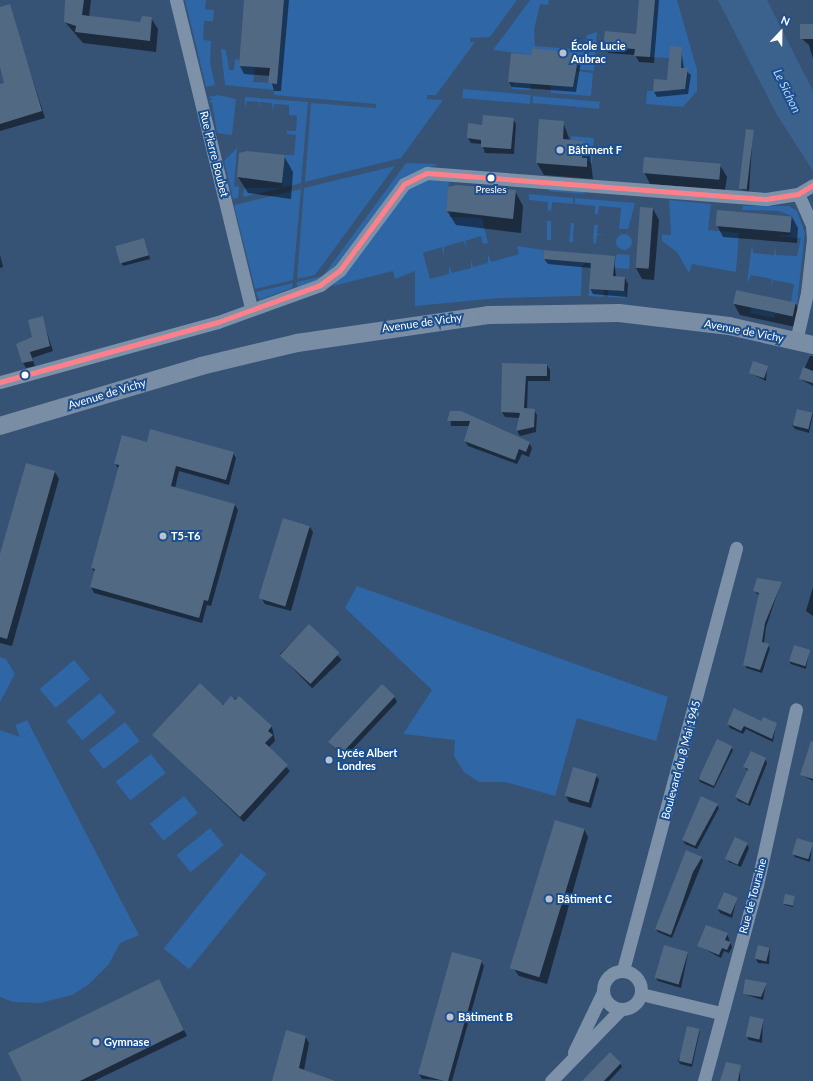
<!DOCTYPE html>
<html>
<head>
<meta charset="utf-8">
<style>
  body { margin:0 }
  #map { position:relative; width:813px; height:1081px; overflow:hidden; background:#365274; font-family:Lato,sans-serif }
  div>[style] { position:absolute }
  .green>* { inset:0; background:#2f66a5; transform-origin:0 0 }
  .round { border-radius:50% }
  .water>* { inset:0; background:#3b618d }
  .shadow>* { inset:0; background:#0007; transform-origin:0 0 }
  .building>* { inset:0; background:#526984; transform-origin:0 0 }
  .street>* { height:13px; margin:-6.5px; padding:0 6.5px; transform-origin:6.5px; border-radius:6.5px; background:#7d92a8 }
  .street>.ring { margin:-6.5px; padding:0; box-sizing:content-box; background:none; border:13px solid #7d92a8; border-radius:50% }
  .secondary>* { height:18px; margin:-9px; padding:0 9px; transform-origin:9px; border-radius:9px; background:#798da4 }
  .bus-1>* { height:5px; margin:-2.5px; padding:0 2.5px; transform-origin:2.5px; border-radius:2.5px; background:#ff808a }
  .dots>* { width:11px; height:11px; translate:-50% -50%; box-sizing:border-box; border:2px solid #1b4f8f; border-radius:50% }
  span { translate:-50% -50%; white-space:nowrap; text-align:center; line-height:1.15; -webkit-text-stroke:4px #1b4f8f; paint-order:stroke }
  .bus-label { font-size:10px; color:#fff }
  .poi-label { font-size:11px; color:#fff; font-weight:700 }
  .left { translate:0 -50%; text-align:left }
  .street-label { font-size:11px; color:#fff }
  .water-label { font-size:12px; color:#b5d3f5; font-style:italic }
  .north { position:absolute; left:761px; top:12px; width:40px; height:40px; -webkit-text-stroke:3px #1b4f8f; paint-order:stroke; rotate:22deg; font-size:11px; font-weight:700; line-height:16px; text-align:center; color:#fff }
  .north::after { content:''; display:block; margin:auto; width:14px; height:18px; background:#fff; clip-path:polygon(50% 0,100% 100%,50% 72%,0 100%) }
</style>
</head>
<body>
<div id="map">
  <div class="green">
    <i style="clip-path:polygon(185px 0,206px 0,205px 9px,214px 10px,213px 21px,204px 21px,203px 40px,211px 41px,210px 62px,215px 85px,206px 87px)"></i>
    <i style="clip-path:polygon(284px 0,517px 0,490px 37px,470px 38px,470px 42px,475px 42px,436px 95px,427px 95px,427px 99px,443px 100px,401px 158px,305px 182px,311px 103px,376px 108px,376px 104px,274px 95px,274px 90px,225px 85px,221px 49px,226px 50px,229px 70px,234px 70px,235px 59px,239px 60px,239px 66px,255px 67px,253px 82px,277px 83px)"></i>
    <i style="clip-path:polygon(530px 0,549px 0,548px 5px,540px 4px,534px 30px,535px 46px,585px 50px,587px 35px,597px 32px,594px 71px,577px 69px,579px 55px,532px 48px,531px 55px,493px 50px)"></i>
    <i style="clip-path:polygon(655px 0,677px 0,697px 70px,697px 91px,683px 107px,646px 104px,647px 91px,685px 89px,688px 77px,688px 69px,681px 68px,682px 59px,650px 57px)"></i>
    <i style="clip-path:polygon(577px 71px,593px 73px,591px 96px,551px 93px,551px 85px)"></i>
    <i style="clip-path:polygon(513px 82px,531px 84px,530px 90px,512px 89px)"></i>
    <i style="left:463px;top:89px;width:68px;height:9px;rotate:5deg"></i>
    <i style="clip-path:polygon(218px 95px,236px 99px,232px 135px,217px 133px,212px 103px,209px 102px,212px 99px,208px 97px)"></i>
    <i style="left:533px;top:96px;width:67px;height:7px;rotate:5deg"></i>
    <i style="clip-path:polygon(245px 97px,308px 102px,301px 183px,282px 188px,243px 197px,244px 188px,282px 188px,285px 155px,294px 155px,296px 135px,287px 134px,287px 131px,296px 131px,297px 116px,289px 115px,289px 105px,274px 104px,273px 112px,272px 103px,260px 102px,259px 110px,259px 102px,247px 101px,245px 109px)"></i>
    <i style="clip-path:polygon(571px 136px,594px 138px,592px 164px,582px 158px,583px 141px,571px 140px)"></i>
    <i style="clip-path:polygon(237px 148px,234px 186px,239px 187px,238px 198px,233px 199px,224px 161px)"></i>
    <i style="clip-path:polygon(406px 163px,438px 164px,399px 181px,334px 268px,320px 279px,297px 287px,297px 282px,323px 276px)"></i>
    <i style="clip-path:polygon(395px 166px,315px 275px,297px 279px,304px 188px)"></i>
    <i style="clip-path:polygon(427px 179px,449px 182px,446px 211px,451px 211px,450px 217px,482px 218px,488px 243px,483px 244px,481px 236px,465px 241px,468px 249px,463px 241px,444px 247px,444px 256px,442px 247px,423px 253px,430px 279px,449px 274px,449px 265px,452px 273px,471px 268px,471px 259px,473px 267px,488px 263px,488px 254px,491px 262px,519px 254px,517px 246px,544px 250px,543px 259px,586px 262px,582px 266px,581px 296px,499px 298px,415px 306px,415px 271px,395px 279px,393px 271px,333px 286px,406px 190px)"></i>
    <i style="left:549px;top:187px;width:36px;height:4px;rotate:5deg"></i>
    <i style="clip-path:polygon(301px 189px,293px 280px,255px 289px,234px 205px)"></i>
    <i style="clip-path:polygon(529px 194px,573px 198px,573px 204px,552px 202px,551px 211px,548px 210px,548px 202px,529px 200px)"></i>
    <i style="clip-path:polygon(575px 198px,635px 203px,628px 229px,619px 229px,621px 208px,599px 206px,598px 214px,595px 214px,595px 206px,575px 204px)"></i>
    <i style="clip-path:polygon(669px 200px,711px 204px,708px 230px,739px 233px,736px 272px,692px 264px,689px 273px,677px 252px,662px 241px,662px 235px,671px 235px)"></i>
    <i style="clip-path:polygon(743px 206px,789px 206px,797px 211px,805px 233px,797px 304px,791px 302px,794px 284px,773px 280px,771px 288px,772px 279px,751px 275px,747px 283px,752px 244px,753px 253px,774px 255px,775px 246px,776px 255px,797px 256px,801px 238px,774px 236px,791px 235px,792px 216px,779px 211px,742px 210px)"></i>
    <i style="left:547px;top:221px;width:4px;height:19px"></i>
    <i style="clip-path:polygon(571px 223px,574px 223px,573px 242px,569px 242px)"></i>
    <i style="clip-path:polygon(594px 225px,598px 225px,597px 234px,607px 234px,597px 235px,596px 244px,593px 243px)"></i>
    <i class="round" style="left:616px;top:234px;width:16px;height:16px"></i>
    <i style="clip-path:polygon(617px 254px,630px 255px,629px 269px,588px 266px,589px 262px,614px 264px)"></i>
    <i style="clip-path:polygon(293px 283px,292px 288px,259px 300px,256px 292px)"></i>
    <i style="clip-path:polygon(625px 286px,626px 298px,608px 297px,608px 290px,624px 291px)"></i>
    <i style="left:589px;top:289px;width:15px;height:7px;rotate:4deg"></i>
    <i style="left:751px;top:308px;width:25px;height:5px;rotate:12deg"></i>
    <i style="clip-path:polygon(357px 586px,668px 697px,656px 741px,577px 718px,555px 796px,505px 782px,479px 782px,464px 772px,454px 756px,455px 740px,403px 734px,432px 690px,345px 608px)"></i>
    <i style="clip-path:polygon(0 657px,6px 659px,15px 674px,0 702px)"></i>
    <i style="left:74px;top:660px;width:25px;height:45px;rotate:50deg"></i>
    <i style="left:100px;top:693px;width:25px;height:44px;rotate:50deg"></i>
    <i style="clip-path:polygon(27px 720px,139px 935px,120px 943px,109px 964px,88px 985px,72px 995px,40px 1003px,13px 1002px,0 997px,0 730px,20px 737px,15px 725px)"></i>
    <i style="left:125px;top:722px;width:24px;height:46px;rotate:52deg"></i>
    <i style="left:151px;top:754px;width:24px;height:45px;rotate:52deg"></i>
    <i style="left:184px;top:796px;width:22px;height:44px;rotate:51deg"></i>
    <i style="left:210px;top:828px;width:22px;height:43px;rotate:51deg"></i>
    <i style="left:241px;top:853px;width:33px;height:123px;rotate:39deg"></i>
  </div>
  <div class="water">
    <i style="clip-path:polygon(718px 0,767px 0,813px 91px,813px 171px,777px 115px)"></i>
  </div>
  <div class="shadow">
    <i style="clip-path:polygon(67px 0,91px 0,89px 17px,141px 23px,151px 18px,158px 29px,156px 52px,83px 43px,65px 22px)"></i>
    <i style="clip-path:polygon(245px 0,289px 0,281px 91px,274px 91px,270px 76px,244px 74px,240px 66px)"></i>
    <i style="clip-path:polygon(640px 0,659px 0,654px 63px,639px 62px,635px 55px,608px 53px,604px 46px,637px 35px)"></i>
    <i style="clip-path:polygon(9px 6px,45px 118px,0 131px,0 85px,6px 84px,0 63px,0 8px)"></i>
    <i style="clip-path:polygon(813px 25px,813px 59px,809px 45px,802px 39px,801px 26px)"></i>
    <i style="clip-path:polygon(681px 48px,684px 69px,691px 75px,688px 94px,657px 97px,654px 92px,668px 81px)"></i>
    <i style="clip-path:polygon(578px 55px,581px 61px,576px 92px,512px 87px,509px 82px,532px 56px)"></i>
    <i style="clip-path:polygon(513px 119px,516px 124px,514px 154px,485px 153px,482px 144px,471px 143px,468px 138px,483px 126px)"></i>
    <i style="clip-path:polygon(540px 120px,563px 122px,570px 141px,583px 142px,590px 154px,593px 179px,544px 175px,537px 163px)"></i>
    <i style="clip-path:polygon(753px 131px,749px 191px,743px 190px,742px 189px)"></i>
    <i style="clip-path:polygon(284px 156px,293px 172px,291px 199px,248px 193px,238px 177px)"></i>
    <i style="clip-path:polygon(720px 165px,727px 177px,725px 190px,650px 184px,644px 172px)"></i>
    <i style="clip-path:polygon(515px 191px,523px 206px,521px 233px,456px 225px,447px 211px)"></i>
    <i style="clip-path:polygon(653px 209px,659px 220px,654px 280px,642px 279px,636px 268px)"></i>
    <i style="clip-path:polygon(792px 217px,798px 228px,797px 243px,723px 237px,717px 225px)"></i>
    <i style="clip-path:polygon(145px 242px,150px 259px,123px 266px,121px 262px)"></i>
    <i style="clip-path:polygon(0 255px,3px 267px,0 268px)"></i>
    <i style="clip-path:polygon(614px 257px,616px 277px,625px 278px,628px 284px,627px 297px,593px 294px,590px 288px,591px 268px,548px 264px,544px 259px)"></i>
    <i style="clip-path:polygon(736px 291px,796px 304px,802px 316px,800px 328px,740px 315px,734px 304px)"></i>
    <i style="clip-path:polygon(42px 317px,53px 351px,32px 358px,35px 366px,26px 368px,23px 363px)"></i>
    <i style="clip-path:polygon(810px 356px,813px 356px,813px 386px,800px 379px)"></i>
    <i style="clip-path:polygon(503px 364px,547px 365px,550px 370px,550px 381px,528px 381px,527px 409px,534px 410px,537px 415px,536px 432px,520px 436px,517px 431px,520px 418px,505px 417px,502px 412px)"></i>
    <i style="clip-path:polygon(767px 367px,766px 381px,750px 373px)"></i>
    <i style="clip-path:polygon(450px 412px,529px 443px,532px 448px,529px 457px,522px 454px,517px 464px,468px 446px,465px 441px,470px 426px,451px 426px)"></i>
    <i style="clip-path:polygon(813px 414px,809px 433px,795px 429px,792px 425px)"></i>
    <i style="clip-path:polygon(147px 444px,233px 453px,236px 458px,229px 485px,179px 471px,175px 488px,235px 505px,238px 510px,211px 606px,207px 605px,202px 623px,94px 593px,91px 587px,95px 573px,92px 568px,119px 469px,115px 464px)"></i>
    <i style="clip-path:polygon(55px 472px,59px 479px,12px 646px,0 643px,0 557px)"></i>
    <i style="clip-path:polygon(310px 527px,313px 532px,291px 611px,265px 604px,262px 599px)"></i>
    <i style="clip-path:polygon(781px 583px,766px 627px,764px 643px,770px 648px,762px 673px,746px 668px,760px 596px,754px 591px)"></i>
    <i style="clip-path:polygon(813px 587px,813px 616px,806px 611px)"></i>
    <i style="left:309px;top:626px;width:47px;height:41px;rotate:46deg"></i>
    <i style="clip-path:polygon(809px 651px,806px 669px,791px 664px,789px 661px)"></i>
    <i style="clip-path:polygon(394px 696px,397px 702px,344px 758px,333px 747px,329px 741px)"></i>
    <i style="clip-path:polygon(239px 697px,272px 727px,275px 741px,268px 748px,290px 771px,244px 822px,153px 735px)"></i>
    <i style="clip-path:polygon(735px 709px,762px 722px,776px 724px,773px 742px,746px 729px,743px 734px,730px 728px,728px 724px)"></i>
    <i style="clip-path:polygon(731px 747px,733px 750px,714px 788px,700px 782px,698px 778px)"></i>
    <i style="clip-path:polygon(813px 758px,813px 781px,802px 775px)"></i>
    <i style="clip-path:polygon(765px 759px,767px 763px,750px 806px,738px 801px,736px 797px,748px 771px,744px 767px)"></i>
    <i style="clip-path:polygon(574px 768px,596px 775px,599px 780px,591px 808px,569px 802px,566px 796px)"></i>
    <i style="clip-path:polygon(717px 805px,719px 808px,697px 849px,685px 844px,683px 840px)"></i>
    <i style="clip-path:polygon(584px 829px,588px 837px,547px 984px,519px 976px,514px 969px)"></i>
    <i style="clip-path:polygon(747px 844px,749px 848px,741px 867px,729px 862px,727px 859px)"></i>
    <i style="clip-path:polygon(812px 844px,810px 862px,795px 857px,793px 854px)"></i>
    <i style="clip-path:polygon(701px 857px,703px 861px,672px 938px,658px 932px,656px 929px)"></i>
    <i style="clip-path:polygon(794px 897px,793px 907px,785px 905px,784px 904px)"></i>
    <i style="clip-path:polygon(737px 898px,732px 918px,720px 913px,718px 909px)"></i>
    <i style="clip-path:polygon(727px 934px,732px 947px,729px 953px,724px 951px,721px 958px,699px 946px)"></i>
    <i style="clip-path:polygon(770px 948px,769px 964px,758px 963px,756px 959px)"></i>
    <i style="clip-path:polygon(688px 953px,681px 988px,658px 981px,656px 978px)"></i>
    <i style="clip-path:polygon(481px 961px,484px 966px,452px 1081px,422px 1079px,419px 1074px)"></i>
    <i style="clip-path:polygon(766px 984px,763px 1000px,744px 994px)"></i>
    <i style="clip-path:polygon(162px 986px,187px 1036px,94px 1081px,23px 1081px)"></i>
    <i style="clip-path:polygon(763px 1020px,762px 1043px,749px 1040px,747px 1037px)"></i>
    <i style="clip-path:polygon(700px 1030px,692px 1067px,680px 1064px,678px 1060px)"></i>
    <i style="clip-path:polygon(305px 1036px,309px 1043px,304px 1070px,336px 1081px,273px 1081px)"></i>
    <i style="clip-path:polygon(620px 1063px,622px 1067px,609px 1081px,583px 1081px)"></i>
    <i style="clip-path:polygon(727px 1063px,740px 1066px,740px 1081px,722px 1081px)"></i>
  </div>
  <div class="building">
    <i style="clip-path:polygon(65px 0,84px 0,82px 15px,140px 22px,142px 16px,152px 17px,150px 41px,75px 32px,76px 26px,64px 22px)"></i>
    <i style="clip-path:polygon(244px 0,284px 0,277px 84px,268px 83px,270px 68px,239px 66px)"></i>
    <i style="clip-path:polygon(639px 0,655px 0,650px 57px,634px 56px,635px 49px,603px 47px,605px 31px,636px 34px)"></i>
    <i style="clip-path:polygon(10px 4px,42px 111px,0 124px,0 84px,4px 83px,0 67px,0 7px)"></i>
    <i style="left:813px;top:24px;width:15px;height:13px;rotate:90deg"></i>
    <i style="clip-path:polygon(670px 46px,682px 47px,681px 68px,688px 68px,685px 89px,653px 92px,654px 79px,667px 80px)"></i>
    <i style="clip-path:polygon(532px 48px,579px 54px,573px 87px,508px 82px,511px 53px,531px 55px)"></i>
    <i style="clip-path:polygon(483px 115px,514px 118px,511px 149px,481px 147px,481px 140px,467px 138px,468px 123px,482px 125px)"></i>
    <i style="clip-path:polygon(539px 119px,564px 121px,563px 139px,584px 141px,582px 158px,587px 158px,587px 167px,536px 163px)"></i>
    <i style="left:746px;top:129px;width:8px;height:60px;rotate:7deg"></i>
    <i style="clip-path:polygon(247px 151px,285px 155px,282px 183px,237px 177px,239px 153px)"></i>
    <i style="left:644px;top:157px;width:77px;height:16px;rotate:5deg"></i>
    <i style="clip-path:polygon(457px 185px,516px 190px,513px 219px,446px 211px,448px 187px)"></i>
    <i style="left:640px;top:207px;width:13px;height:61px;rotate:4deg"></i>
    <i style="left:717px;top:210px;width:75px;height:16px;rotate:5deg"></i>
    <i style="left:144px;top:238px;width:18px;height:30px;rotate:74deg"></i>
    <i style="clip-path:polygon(544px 250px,615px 256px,613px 276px,625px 277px,624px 291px,589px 289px,591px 263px,543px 259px)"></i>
    <i style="left:736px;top:290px;width:61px;height:14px;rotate:12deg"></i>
    <i style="clip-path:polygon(43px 316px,50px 346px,30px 352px,33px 361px,22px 363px,16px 344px,32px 337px,28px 320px)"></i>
    <i style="left:753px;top:361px;width:16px;height:13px;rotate:18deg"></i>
    <i style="clip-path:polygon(502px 363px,547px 364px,547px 376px,526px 376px,524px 408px,535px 409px,534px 427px,516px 431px,520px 413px,501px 412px)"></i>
    <i style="clip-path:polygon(803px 367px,813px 371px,813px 383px,799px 379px)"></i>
    <i style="left:797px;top:409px;width:16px;height:17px;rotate:14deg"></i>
    <i style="clip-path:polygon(450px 411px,461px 411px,530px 442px,526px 452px,519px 449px,515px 460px,464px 441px,470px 421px,447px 421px)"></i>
    <i style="clip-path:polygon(150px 429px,234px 452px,226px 480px,176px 466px,171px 486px,235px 504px,208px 601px,204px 600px,199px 618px,90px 587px,95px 569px,91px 568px,119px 465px,114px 464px,122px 435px,147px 442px)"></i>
    <i style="clip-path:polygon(26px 463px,55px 471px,7px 639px,0 637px,0 554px)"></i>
    <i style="left:283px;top:518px;width:28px;height:84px;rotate:17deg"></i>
    <i style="clip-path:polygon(757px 578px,782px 582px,765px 623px,762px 642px,769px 644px,760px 670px,743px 665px,759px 593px,753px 591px)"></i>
    <i style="left:309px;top:624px;width:42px;height:43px;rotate:43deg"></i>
    <i style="left:794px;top:645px;width:17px;height:17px;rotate:17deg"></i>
    <i style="clip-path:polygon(200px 683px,223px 705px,231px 696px,235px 700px,239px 696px,272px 726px,268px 731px,273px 735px,265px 743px,288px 765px,240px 817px,152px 735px)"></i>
    <i style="left:382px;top:684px;width:18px;height:79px;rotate:43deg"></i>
    <i style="clip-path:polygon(734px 708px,761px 721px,763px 717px,777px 723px,772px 739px,744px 726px,741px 731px,727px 724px)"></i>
    <i style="left:717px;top:739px;width:17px;height:44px;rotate:25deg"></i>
    <i style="clip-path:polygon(811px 741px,813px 742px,813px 779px,800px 775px)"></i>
    <i style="clip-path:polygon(751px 751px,766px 758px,748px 804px,735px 797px,748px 769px,743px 767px)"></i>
    <i style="left:573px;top:767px;width:25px;height:30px;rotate:16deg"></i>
    <i style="clip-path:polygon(701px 796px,718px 804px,695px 846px,682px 840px)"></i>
    <i style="left:555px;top:820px;width:31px;height:155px;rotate:17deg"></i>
    <i style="left:735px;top:837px;width:14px;height:24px;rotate:25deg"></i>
    <i style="left:797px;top:838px;width:17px;height:17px;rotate:17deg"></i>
    <i style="clip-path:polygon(686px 850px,702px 857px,693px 872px,671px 935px,655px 929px)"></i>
    <i style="left:724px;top:892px;width:15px;height:18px;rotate:23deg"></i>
    <i style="left:785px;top:894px;width:10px;height:10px;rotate:11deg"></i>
    <i style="clip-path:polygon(706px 925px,728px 933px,725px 940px,731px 942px,727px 950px,722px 948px,719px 955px,697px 946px)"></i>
    <i style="left:664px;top:945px;width:25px;height:34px;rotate:16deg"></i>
    <i style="left:758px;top:945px;width:12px;height:14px;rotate:14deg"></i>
    <i style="clip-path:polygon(452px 952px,482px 960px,448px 1081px,444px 1081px,418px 1074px)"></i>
    <i style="clip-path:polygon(159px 979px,184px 1030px,80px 1081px,22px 1081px,8px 1053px)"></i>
    <i style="clip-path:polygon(745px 979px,767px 983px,761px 997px,743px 994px)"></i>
    <i style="left:750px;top:1016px;width:14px;height:21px;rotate:12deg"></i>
    <i style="left:687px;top:1026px;width:13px;height:36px;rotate:13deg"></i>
    <i style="clip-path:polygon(286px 1030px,306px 1036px,299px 1068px,336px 1081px,272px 1081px)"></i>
    <i style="clip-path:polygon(610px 1052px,621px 1063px,604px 1081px,582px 1081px)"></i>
    <i style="clip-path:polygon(726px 1062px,741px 1065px,738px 1081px,720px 1081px)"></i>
  </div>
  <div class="street">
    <i style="left:176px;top:0;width:317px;rotate:76.3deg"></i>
    <i style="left:796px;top:341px;width:49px;rotate:-77.1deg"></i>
    <i style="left:807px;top:293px;width:54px;rotate:-83.7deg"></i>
    <i style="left:813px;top:239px;width:14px;rotate:-94deg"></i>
    <i style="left:812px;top:225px;width:34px;rotate:-114deg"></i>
    <i style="left:0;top:382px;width:226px;rotate:-15.4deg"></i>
    <i style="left:218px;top:322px;width:109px;rotate:-19.9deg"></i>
    <i style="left:320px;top:285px;width:25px;rotate:-37deg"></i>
    <i style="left:340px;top:270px;width:107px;rotate:-53.3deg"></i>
    <i style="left:404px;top:184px;width:25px;rotate:-26deg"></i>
    <i style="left:427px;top:173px;width:340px;rotate:4.4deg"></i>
    <i style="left:766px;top:199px;width:32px;rotate:-9deg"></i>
    <i style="left:798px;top:194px;width:17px;rotate:-31deg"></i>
    <i style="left:623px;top:970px;width:437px;rotate:-75deg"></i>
    <i class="ring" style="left:603px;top:971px;width:25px;height:25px"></i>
    <i style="left:641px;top:994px;width:81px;rotate:13.5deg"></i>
    <i style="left:574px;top:1052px;width:67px;rotate:-64.2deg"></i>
    <i style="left:551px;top:1081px;width:100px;rotate:-45.8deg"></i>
    <i style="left:704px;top:1081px;width:203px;rotate:-74.9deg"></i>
    <i style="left:757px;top:885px;width:180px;rotate:-77.5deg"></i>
  </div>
  <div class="secondary">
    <i style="left:0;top:426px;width:210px;rotate:-16.6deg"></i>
    <i style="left:201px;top:366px;width:99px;rotate:-13.5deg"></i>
    <i style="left:297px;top:343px;width:193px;rotate:-8.3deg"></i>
    <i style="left:488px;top:315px;width:131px;rotate:-0.9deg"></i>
    <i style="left:619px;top:313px;width:111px;rotate:6.7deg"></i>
    <i style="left:729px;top:326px;width:86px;rotate:12.7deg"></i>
  </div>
  <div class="bus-1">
    <i style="left:0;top:382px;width:226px;rotate:-15.4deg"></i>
    <i style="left:218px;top:322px;width:109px;rotate:-19.9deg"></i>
    <i style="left:320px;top:285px;width:25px;rotate:-37deg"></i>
    <i style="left:340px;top:270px;width:107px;rotate:-53.3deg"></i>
    <i style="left:404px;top:184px;width:25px;rotate:-26deg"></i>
    <i style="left:427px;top:173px;width:340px;rotate:4.4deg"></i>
    <i style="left:766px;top:199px;width:32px;rotate:-9deg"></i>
    <i style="left:798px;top:194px;width:17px;rotate:-31deg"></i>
  </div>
  <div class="dots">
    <i style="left:563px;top:53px;background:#b9c2ce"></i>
    <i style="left:560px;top:150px;background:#b9c2ce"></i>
    <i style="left:491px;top:178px;background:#fff"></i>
    <i style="left:25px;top:375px;background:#fff"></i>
    <i style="left:163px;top:536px;background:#b9c2ce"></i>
    <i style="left:329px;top:760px;background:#b9c2ce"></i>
    <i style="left:549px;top:899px;background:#b9c2ce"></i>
    <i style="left:450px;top:1017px;background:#b9c2ce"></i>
    <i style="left:96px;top:1042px;background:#b9c2ce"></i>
  </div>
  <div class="bus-label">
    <span style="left:491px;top:190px">Presles</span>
  </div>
  <div class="poi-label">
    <span class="left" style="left:571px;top:53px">École Lucie<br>Aubrac</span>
    <span class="left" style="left:568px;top:150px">Bâtiment F</span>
    <span class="left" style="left:171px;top:536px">T5-T6</span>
    <span class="left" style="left:337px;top:760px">Lycée Albert<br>Londres</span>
    <span class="left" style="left:557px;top:899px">Bâtiment C</span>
    <span class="left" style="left:458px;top:1017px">Bâtiment B</span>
    <span class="left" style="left:104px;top:1042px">Gymnase</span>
  </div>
  <div class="street-label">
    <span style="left:214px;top:154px;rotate:76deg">Rue Pierre Boubet</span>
    <span style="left:422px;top:323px;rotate:-8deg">Avenue de Vichy</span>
    <span style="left:744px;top:331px;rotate:11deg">Avenue de Vichy</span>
    <span style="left:107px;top:394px;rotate:-17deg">Avenue de Vichy</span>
    <span style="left:681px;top:760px;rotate:-75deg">Boulevard du 8 Mai 1945</span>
    <span style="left:753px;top:896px;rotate:-75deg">Rue de Touraine</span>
  </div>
  <div class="water-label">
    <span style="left:787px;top:91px;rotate:64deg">Le Sichon</span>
  </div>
  <div class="north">N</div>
</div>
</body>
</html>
